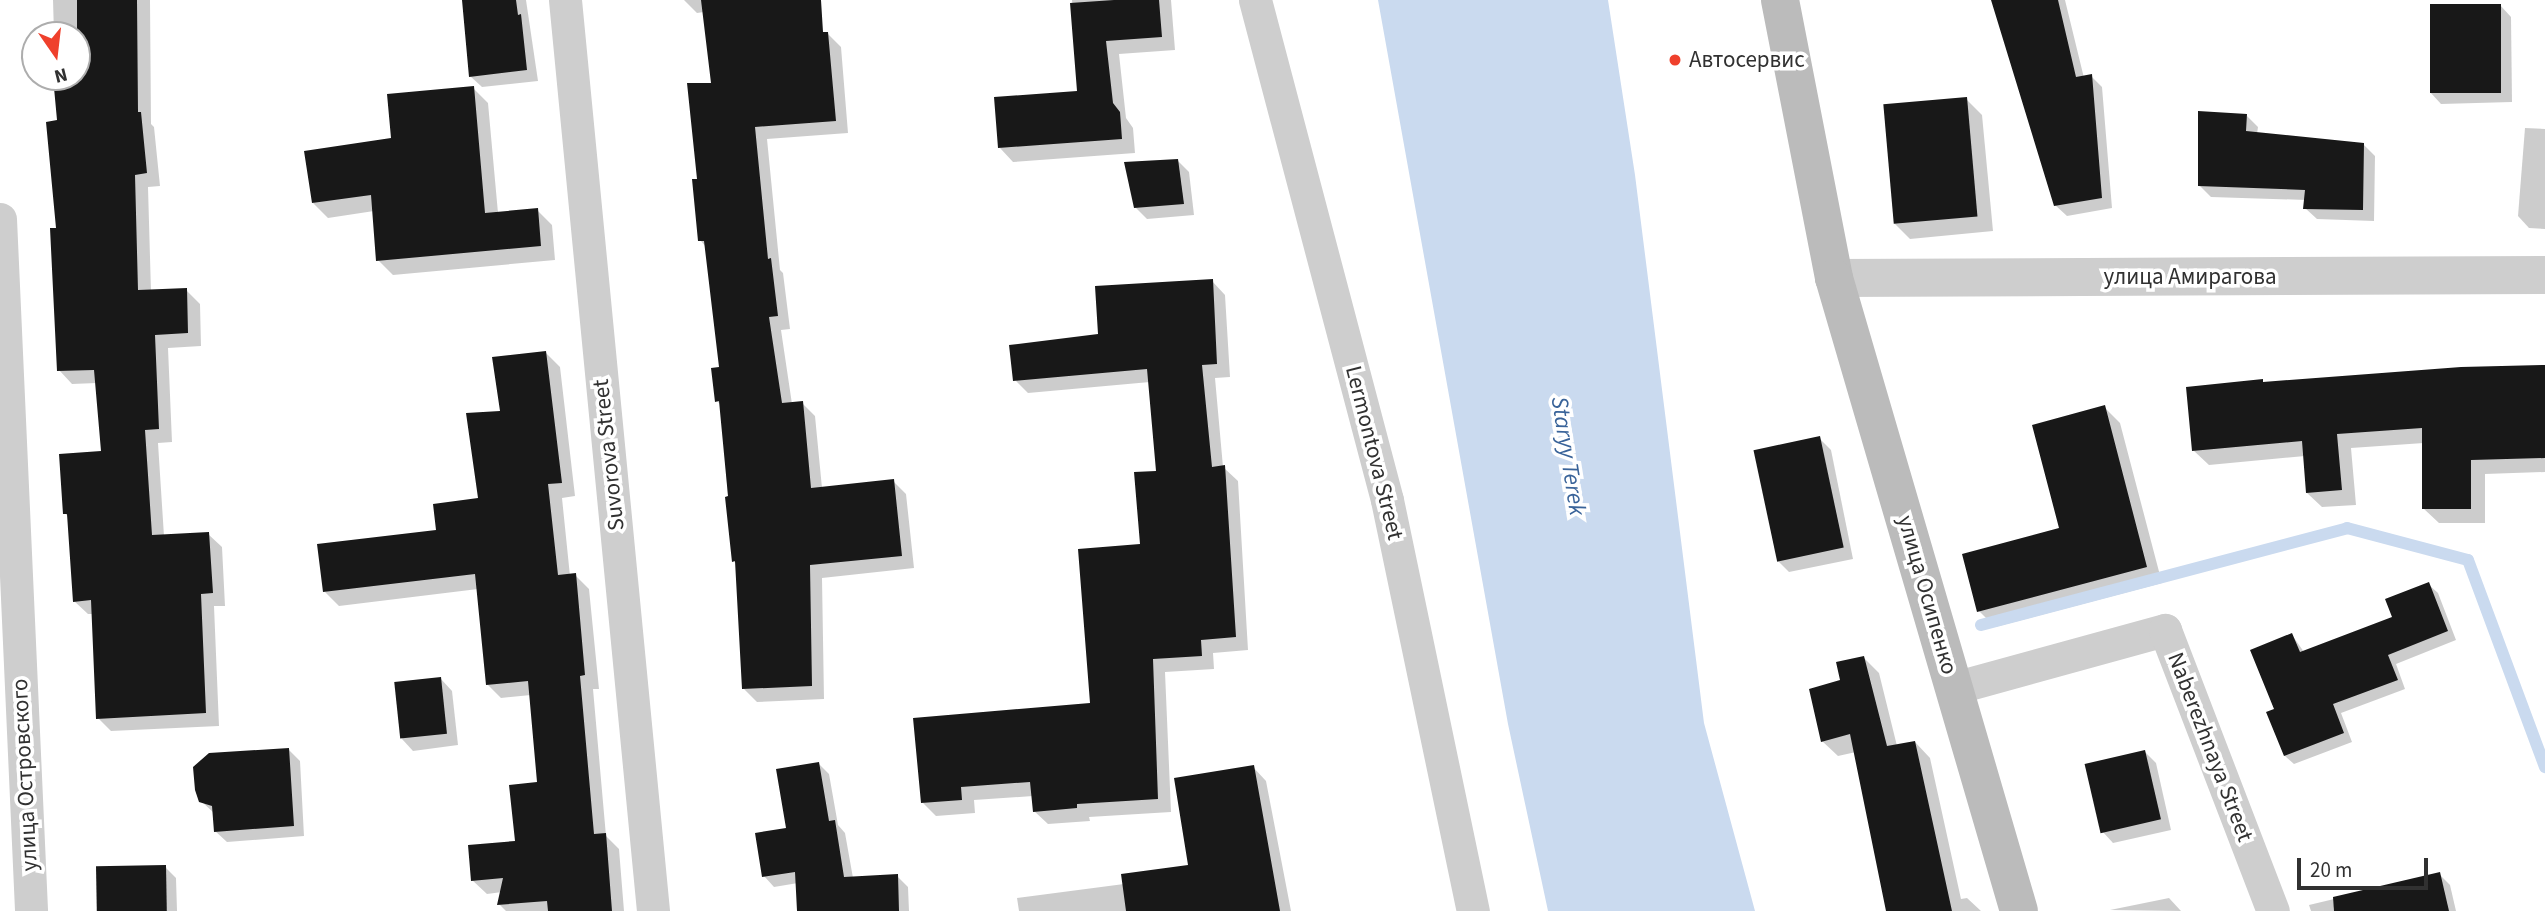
<!DOCTYPE html>
<html>
<head>
<meta charset="utf-8">
<style>
  body { margin:0 }
  #map { position:relative; width:2545px; height:911px; overflow:hidden; background:#fff; font-family:"Source Sans 3",sans-serif }
  div>[style] { position:absolute }
  .water>* { inset:0; background:#cadaef }
  .shadow>* { inset:0; background:#0003 }
  .stream>* { height:12px; margin:-6px; padding:0 6px; transform-origin:6px; border-radius:6px; background:#cadaef }
  .building>* { inset:0; background:#181818; transform-origin:0 0 }
  .minor>* { height:33px; margin:-16.5px; padding:0 16.5px; transform-origin:16.5px; border-radius:16.5px; background:#cecece }
  .tertiary>* { height:38px; margin:-19px; padding:0 19px; transform-origin:19px; border-radius:19px; background:#cecece }
  .secondary>* { height:38px; margin:-19px; padding:0 19px; transform-origin:19px; border-radius:19px; background:#bbb }
  .dots>* { width:19px; height:19px; translate:-50% -50%; box-sizing:border-box; border:4px solid #fff; border-radius:50% }
  span { translate:-50% -50%; white-space:nowrap; text-align:center; line-height:1.15; -webkit-text-stroke:7px #fff; paint-order:stroke }
  .poi-label { font-size:23px; color:#313131 }
  .left { translate:0 -50%; text-align:left }
  .street-label { font-size:23px; color:#313131 }
  .water-label { font-size:24px; color:#396399; font-style:italic }
  .north { position:absolute; left:21px; top:21px; width:70px; height:70px; box-sizing:border-box; background:#fff; border:2px solid #adadad; border-radius:50%; rotate:166deg; font-size:19px; font-weight:700; line-height:28px; text-align:center; color:#313131 }
  .north::after { content:''; display:block; margin:auto; width:24px; height:32px; background:#ef402c; clip-path:polygon(50% 0,100% 100%,50% 72%,0 100%) }
  .scale { position:absolute; left:2297px; top:858px; width:131px; height:32px; box-sizing:border-box; border:4px solid #313131; border-top:0; padding-left:9px; font-size:21px; line-height:24px; white-space:nowrap; color:#313131; -webkit-text-stroke:5px #fff; paint-order:stroke }
</style>
</head>
<body>
<div id="map">
  <div class="water">
    <i style="clip-path:polygon(1378px 0,1608px 0,1635px 175px,1704px 723px,1755px 911px,1548px 911px,1508px 724px)"></i>
  </div>
  <div class="shadow">
    <i style="clip-path:polygon(53px 0,150px 0,151px 124px,154px 127px,160px 186px,148px 187px,151px 292px,186px 290px,200px 304px,201px 346px,168px 348px,172px 442px,158px 443px,164px 536px,208px 534px,222px 547px,225px 606px,214px 606px,219px 726px,111px 731px,98px 718px,93px 614px,88px 614px,74px 601px,69px 518px,65px 513px,103px 452px,97px 383px,72px 384px,59px 370px,59px 122px,54px 77px,77px 77px,77px 35px,54px 35px)"></i>
    <i style="clip-path:polygon(463px 0,526px 0,538px 81px,482px 87px,470px 76px)"></i>
    <i style="clip-path:polygon(684px 0,792px 0,796px 36px,828px 34px,841px 47px,848px 133px,767px 139px,780px 270px,783px 273px,790px 329px,781px 330px,792px 404px,802px 403px,815px 416px,822px 488px,893px 481px,906px 494px,914px 568px,822px 578px,824px 699px,757px 702px,744px 689px,737px 564px,733px 561px,721px 405px,717px 401px,721px 369px,707px 248px,700px 240px,699px 180px,713px 84px,704px 12px,697px 13px)"></i>
    <i style="clip-path:polygon(1072px 0,1171px 0,1175px 50px,1119px 54px,1126px 118px,1133px 128px,1135px 153px,1013px 162px,1000px 148px,1078px 92px)"></i>
    <i style="clip-path:polygon(2007px 0,2065px 0,2084px 78px,2091px 76px,2102px 87px,2112px 208px,2067px 216px,2055px 205px)"></i>
    <i style="clip-path:polygon(2500px 5px,2511px 17px,2512px 102px,2441px 104px,2430px 92px)"></i>
    <i style="clip-path:polygon(473px 88px,488px 103px,498px 213px,537px 210px,552px 225px,555px 260px,393px 275px,378px 260px,374px 211px,328px 218px,313px 203px)"></i>
    <i style="clip-path:polygon(1966px 99px,1982px 115px,1993px 231px,1910px 239px,1894px 223px)"></i>
    <i style="clip-path:polygon(2247px 116px,2258px 127px,2257px 134px,2363px 144px,2375px 156px,2374px 221px,2317px 219px,2305px 208px,2306px 200px,2211px 197px,2200px 186px)"></i>
    <i style="clip-path:polygon(2525px 128px,2545px 129px,2545px 229px,2529px 228px,2518px 216px)"></i>
    <i style="clip-path:polygon(1178px 161px,1189px 172px,1194px 215px,1147px 219px,1135px 207px)"></i>
    <i style="clip-path:polygon(1212px 281px,1225px 295px,1230px 377px,1215px 378px,1223px 467px,1238px 481px,1248px 650px,1213px 653px,1214px 669px,1165px 672px,1171px 812px,1089px 817px,1090px 821px,1048px 824px,1034px 811px,1033px 796px,974px 800px,975px 813px,936px 816px,923px 803px,1092px 705px,1142px 546px,1158px 472px,1150px 382px,1028px 393px,1015px 380px)"></i>
    <i style="clip-path:polygon(546px 353px,560px 367px,575px 496px,562px 498px,570px 576px,575px 575px,589px 589px,599px 689px,593px 689px,606px 836px,619px 849px,624px 911px,506px 911px,499px 904px,502px 892px,487px 894px,472px 880px,517px 843px,539px 783px,531px 695px,501px 698px,487px 684px,478px 589px,339px 606px,325px 592px,438px 532px,480px 500px,502px 413px)"></i>
    <i style="clip-path:polygon(2545px 366px,2545px 472px,2485px 474px,2485px 523px,2439px 523px,2424px 509px,2424px 443px,2351px 448px,2356px 505px,2322px 507px,2307px 493px,2305px 456px,2209px 465px,2194px 451px,2262px 381px,2265px 384px)"></i>
    <i style="clip-path:polygon(2104px 407px,2120px 423px,2162px 583px,1995px 627px,1979px 611px,2062px 529px)"></i>
    <i style="clip-path:polygon(1819px 438px,1831px 450px,1853px 559px,1789px 572px,1778px 561px)"></i>
    <i style="clip-path:polygon(2429px 585px,2438px 593px,2456px 640px,2396px 664px,2405px 689px,2341px 713px,2352px 742px,2294px 764px,2285px 756px,2269px 713px,2276px 710px,2292px 635px,2304px 652px,2395px 618px)"></i>
    <i style="clip-path:polygon(1864px 658px,1879px 673px,1897px 746px,1915px 742px,1930px 758px,1961px 899px,1967px 898px,1981px 911px,1888px 911px,1856px 752px,1838px 756px,1822px 741px,1842px 682px)"></i>
    <i style="clip-path:polygon(441px 679px,452px 691px,458px 745px,413px 751px,402px 739px)"></i>
    <i style="clip-path:polygon(288px 749px,300px 761px,304px 836px,227px 842px,215px 831px,214px 813px,201px 801px)"></i>
    <i style="clip-path:polygon(2145px 752px,2156px 763px,2171px 830px,2113px 843px,2102px 831px)"></i>
    <i style="clip-path:polygon(818px 763px,829px 774px,838px 825px,845px 833px,853px 878px,897px 876px,908px 887px,909px 911px,799px 911px,798px 883px,774px 887px,764px 876px)"></i>
    <i style="clip-path:polygon(1253px 767px,1266px 781px,1291px 911px,1019px 911px,1017px 898px,1124px 884px,1190px 866px)"></i>
    <i style="clip-path:polygon(165px 867px,176px 878px,177px 911px,100px 911px)"></i>
    <i style="clip-path:polygon(2439px 874px,2450px 885px,2456px 911px,2311px 911px,2309px 905px)"></i>
    <i style="clip-path:polygon(2169px 898px,2181px 911px,2110px 910px)"></i>
  </div>
  <div class="stream">
    <i style="left:1981px;top:625px;width:379px;rotate:-14.8deg"></i>
    <i style="left:2347px;top:528px;width:125px;rotate:14.8deg"></i>
    <i style="left:2468px;top:560px;width:221px;rotate:69.6deg"></i>
  </div>
  <div class="building">
    <i style="clip-path:polygon(77px 0,137px 0,138px 112px,141px 112px,147px 173px,135px 175px,138px 290px,187px 288px,188px 333px,155px 335px,159px 429px,145px 430px,152px 535px,209px 532px,213px 593px,201px 594px,206px 713px,96px 719px,91px 600px,73px 602px,67px 514px,63px 514px,59px 454px,101px 451px,94px 370px,57px 371px,50px 228px,56px 228px,46px 122px,57px 120px,53px 77px,77px 77px)"></i>
    <i style="clip-path:polygon(462px 0,516px 0,518px 15px,521px 14px,527px 70px,469px 77px)"></i>
    <i style="clip-path:polygon(701px 0,821px 0,823px 32px,828px 32px,836px 121px,755px 127px,768px 259px,771px 258px,778px 316px,769px 317px,782px 403px,803px 401px,811px 488px,894px 479px,902px 556px,810px 565px,812px 686px,742px 689px,735px 561px,732px 562px,725px 497px,728px 496px,719px 401px,715px 402px,711px 368px,719px 367px,704px 241px,698px 241px,692px 179px,697px 179px,687px 83px,711px 83px)"></i>
    <i style="clip-path:polygon(1114px 0,1159px 0,1162px 37px,1106px 41px,1113px 103px,1120px 112px,1122px 139px,998px 148px,994px 97px,1077px 91px,1070px 3px)"></i>
    <i style="clip-path:polygon(1991px 0,2058px 0,2076px 77px,2092px 74px,2102px 198px,2054px 206px)"></i>
    <i style="left:2430px;top:4px;width:71px;height:89px"></i>
    <i style="clip-path:polygon(474px 86px,485px 213px,538px 208px,541px 246px,376px 261px,371px 195px,312px 203px,304px 151px,391px 138px,387px 94px)"></i>
    <i style="left:1967px;top:97px;width:120px;height:84px;rotate:85deg"></i>
    <i style="clip-path:polygon(2198px 111px,2247px 114px,2246px 131px,2364px 143px,2363px 210px,2303px 209px,2305px 190px,2198px 186px)"></i>
    <i style="clip-path:polygon(1178px 159px,1184px 204px,1134px 208px,1124px 162px)"></i>
    <i style="clip-path:polygon(1213px 279px,1217px 364px,1202px 365px,1212px 467px,1225px 465px,1236px 637px,1201px 640px,1202px 656px,1153px 659px,1158px 799px,1077px 804px,1077px 808px,1033px 812px,1030px 782px,961px 787px,962px 800px,921px 803px,913px 718px,1090px 703px,1078px 549px,1140px 544px,1134px 472px,1156px 471px,1147px 369px,1013px 381px,1009px 345px,1098px 334px,1095px 286px)"></i>
    <i style="clip-path:polygon(546px 351px,562px 483px,548px 484px,558px 575px,576px 573px,585px 675px,580px 676px,594px 834px,606px 833px,612px 911px,548px 911px,547px 901px,497px 905px,503px 878px,471px 881px,468px 845px,515px 841px,509px 785px,537px 782px,528px 681px,486px 685px,475px 574px,323px 592px,317px 544px,436px 530px,433px 504px,478px 498px,466px 413px,500px 411px,492px 357px)"></i>
    <i style="clip-path:polygon(2545px 365px,2545px 458px,2471px 460px,2471px 509px,2422px 509px,2422px 428px,2337px 434px,2342px 490px,2306px 493px,2302px 441px,2192px 451px,2186px 387px,2263px 379px,2263px 382px,2461px 367px)"></i>
    <i style="clip-path:polygon(2105px 405px,2147px 567px,1977px 612px,1962px 554px,2059px 528px,2032px 425px)"></i>
    <i style="left:1820px;top:436px;width:114px;height:68px;rotate:78deg"></i>
    <i style="clip-path:polygon(2429px 582px,2448px 631px,2388px 655px,2398px 680px,2333px 704px,2344px 733px,2284px 756px,2266px 712px,2274px 709px,2250px 650px,2292px 633px,2300px 652px,2392px 617px,2385px 599px)"></i>
    <i style="clip-path:polygon(1864px 656px,1887px 746px,1915px 741px,1952px 911px,1886px 911px,1850px 734px,1821px 742px,1809px 689px,1840px 680px,1836px 662px)"></i>
    <i style="left:441px;top:677px;width:57px;height:47px;rotate:84deg"></i>
    <i style="clip-path:polygon(289px 748px,294px 826px,214px 832px,212px 806px,199px 802px,195px 790px,193px 767px,209px 753px)"></i>
    <i style="left:2145px;top:750px;width:71px;height:62px;rotate:77deg"></i>
    <i style="clip-path:polygon(819px 762px,829px 821px,835px 820px,844px 877px,898px 874px,899px 911px,797px 911px,795px 872px,762px 877px,755px 833px,786px 828px,776px 769px)"></i>
    <i style="clip-path:polygon(1254px 765px,1280px 911px,1126px 911px,1121px 874px,1188px 865px,1174px 778px)"></i>
    <i style="left:166px;top:865px;width:46px;height:70px;rotate:89deg"></i>
    <i style="clip-path:polygon(2440px 872px,2449px 911px,2334px 911px,2333px 897px)"></i>
  </div>
  <div class="minor">
    <i style="left:565px;top:0;width:915px;rotate:84.48deg"></i>
    <i style="left:1255px;top:0;width:517px;rotate:75.21deg"></i>
    <i style="left:1387px;top:500px;width:420px;rotate:78.2deg"></i>
    <i style="left:0;top:219px;width:693px;rotate:87.43deg"></i>
    <i style="left:1954px;top:688px;width:219px;rotate:-15.4deg"></i>
    <i style="left:2165px;top:630px;width:301px;rotate:69deg"></i>
  </div>
  <div class="tertiary">
    <i style="left:1834px;top:278px;width:711px;rotate:-0.24deg"></i>
  </div>
  <div class="secondary">
    <i style="left:1780px;top:0;width:283px;rotate:79deg"></i>
    <i style="left:1834px;top:278px;width:659px;rotate:73.71deg"></i>
  </div>
  <div class="dots">
    <i style="left:1675px;top:60px;background:#ef402c"></i>
  </div>
  <div class="poi-label">
    <span class="left" style="left:1689px;top:60px">Автосервис</span>
  </div>
  <div class="street-label">
    <span style="left:2190px;top:277px">улица Амирагова</span>
    <span style="left:1374px;top:453px;rotate:76deg">Lermontova Street</span>
    <span style="left:609px;top:455px;rotate:-96deg">Suvorova Street</span>
    <span style="left:1927px;top:595px;rotate:74deg">улица Осипенко</span>
    <span style="left:2210px;top:747px;rotate:69deg">Naberezhnaya Street</span>
    <span style="left:25px;top:775px;rotate:-93deg">улица Островского</span>
  </div>
  <div class="water-label">
    <span style="left:1568px;top:456px;rotate:81deg">Staryy Terek</span>
  </div>
  <div class="north">N</div>
  <div class="scale">20 m</div>
</div>
</body>
</html>
